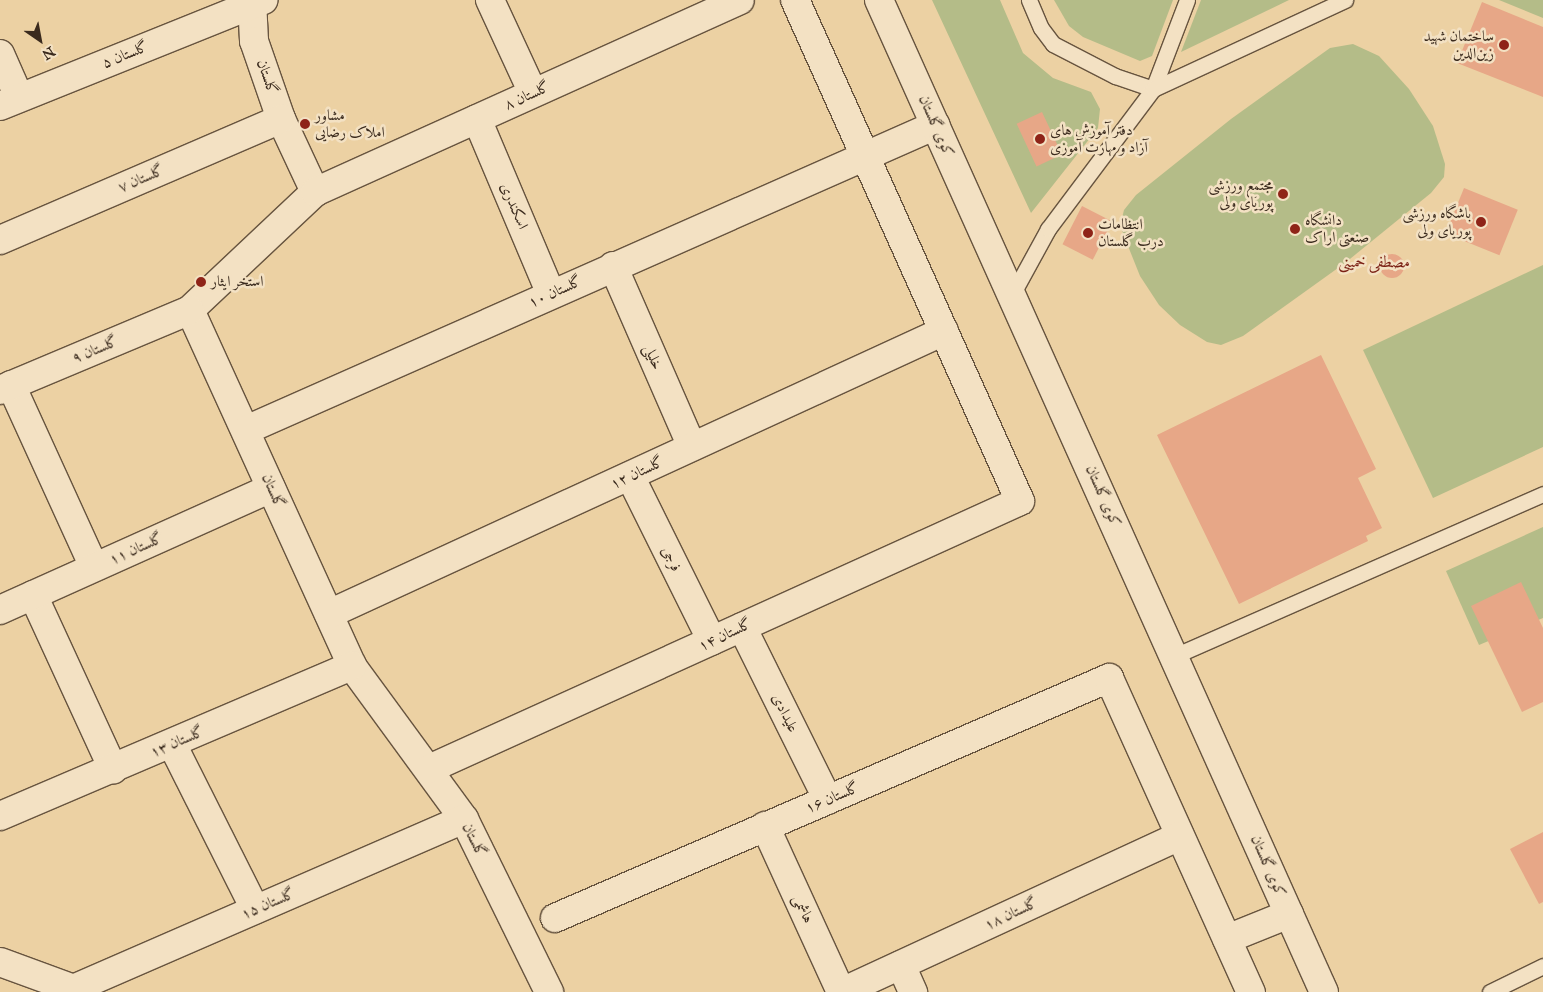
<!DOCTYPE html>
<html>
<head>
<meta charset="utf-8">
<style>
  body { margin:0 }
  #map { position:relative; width:1543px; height:992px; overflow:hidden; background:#ecd1a3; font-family:"IM FELL Great Primer",Amiri,serif }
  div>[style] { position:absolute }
  .green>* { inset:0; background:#b4bc88 }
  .building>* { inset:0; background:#e7a787; transform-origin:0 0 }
  .round { border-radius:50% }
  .roads { filter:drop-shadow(1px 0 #67543f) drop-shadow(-1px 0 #67543f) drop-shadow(0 1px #67543f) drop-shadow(0 -1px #67543f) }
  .service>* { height:15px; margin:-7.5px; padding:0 7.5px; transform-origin:7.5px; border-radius:7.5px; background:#f3e1c3 }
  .minor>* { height:28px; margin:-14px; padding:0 14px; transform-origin:14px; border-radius:14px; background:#f3e1c3 }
  .tertiary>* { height:28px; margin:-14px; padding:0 14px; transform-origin:14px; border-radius:14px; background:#f3e1c3 }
  .dots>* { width:14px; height:14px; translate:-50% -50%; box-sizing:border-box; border:2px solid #f3e1c3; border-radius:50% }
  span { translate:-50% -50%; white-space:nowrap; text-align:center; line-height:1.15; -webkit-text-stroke:5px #f3e1c3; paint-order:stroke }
  .poi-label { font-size:15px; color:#3b2b1e }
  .right { translate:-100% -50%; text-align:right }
  .left { translate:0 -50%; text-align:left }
  .street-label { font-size:15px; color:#3b2b1e }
  .neighbourhood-label { font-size:16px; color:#7a1f14 }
  .north { position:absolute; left:15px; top:15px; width:50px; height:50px; -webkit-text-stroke:4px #f3e1c3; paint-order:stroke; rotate:147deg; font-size:14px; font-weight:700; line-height:20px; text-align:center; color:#3b2b1e }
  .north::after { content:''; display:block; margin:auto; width:18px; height:22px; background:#3b2b1e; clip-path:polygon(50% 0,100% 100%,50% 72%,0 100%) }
</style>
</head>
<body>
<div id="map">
  <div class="green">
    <i style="clip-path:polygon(932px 0,1000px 0,1023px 53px,1053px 78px,1091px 92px,1100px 109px,1098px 128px,1031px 213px)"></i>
    <i style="clip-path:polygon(1054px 0,1173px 0,1152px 56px,1140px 61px,1083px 37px,1069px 26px)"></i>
    <i style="clip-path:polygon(1201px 0,1289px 0,1181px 52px)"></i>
    <i style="clip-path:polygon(1499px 0,1543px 0,1543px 18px)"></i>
    <i style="clip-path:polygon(1353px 44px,1379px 56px,1409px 89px,1433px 126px,1445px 164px,1444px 177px,1431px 193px,1345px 263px,1243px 336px,1221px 345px,1207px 342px,1180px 325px,1159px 305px,1140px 276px,1120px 226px,1124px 210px,1136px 195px,1231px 119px,1330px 48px)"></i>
    <i style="clip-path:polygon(1543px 265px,1543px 447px,1433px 498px,1363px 350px)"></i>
    <i style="clip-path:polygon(1543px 527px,1543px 618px,1479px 645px,1446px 571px)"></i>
  </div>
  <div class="building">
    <i style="clip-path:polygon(1482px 2px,1543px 27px,1543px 97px,1457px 63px)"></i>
    <i style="left:1042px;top:112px;width:47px;height:28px;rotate:65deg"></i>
    <i style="left:1464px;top:188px;width:58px;height:49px;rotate:22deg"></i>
    <i style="left:1082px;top:206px;width:34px;height:43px;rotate:27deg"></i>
    <i class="round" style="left:1380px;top:254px;width:24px;height:24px"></i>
    <i style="clip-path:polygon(1321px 355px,1376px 469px,1358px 478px,1382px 528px,1366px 536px,1368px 541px,1239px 604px,1157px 435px)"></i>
    <i style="clip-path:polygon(1521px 582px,1543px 628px,1543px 702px,1522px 712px,1471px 606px)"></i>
    <i style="clip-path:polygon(1543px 832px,1543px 902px,1539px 904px,1510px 849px)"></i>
  </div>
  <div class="roads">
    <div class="service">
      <i style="left:1029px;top:0;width:30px;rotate:67deg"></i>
      <i style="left:1041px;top:28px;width:20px;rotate:53deg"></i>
      <i style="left:1053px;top:44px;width:70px;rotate:27.3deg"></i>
      <i style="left:1115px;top:76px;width:40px;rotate:18.9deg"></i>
      <i style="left:1153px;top:89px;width:95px;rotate:-69.1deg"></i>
      <i style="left:1013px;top:293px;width:73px;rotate:-61.3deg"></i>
      <i style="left:1048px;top:229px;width:175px;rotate:-53.1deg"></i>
      <i style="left:1153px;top:89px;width:212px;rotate:-24.9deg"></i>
      <i style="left:1174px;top:656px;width:403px;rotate:-23.7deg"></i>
      <i style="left:1490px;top:992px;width:59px;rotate:-26.1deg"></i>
    </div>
    <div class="minor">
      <i style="left:252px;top:0;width:41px;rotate:87.2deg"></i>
      <i style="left:254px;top:41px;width:83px;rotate:70.9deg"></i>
      <i style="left:281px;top:119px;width:81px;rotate:65deg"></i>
      <i style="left:315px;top:192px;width:172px;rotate:136.7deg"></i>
      <i style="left:190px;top:310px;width:391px;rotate:65.5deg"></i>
      <i style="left:352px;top:666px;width:190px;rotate:53.8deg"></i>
      <i style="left:464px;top:819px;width:193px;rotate:63.8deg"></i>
      <i style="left:490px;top:0;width:102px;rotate:65.2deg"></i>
      <i style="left:0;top:54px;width:47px;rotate:66.2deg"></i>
      <i style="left:0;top:106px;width:284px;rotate:-21.9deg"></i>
      <i style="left:477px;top:119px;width:190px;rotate:67.1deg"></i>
      <i style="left:315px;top:192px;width:466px;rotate:-24.3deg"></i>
      <i style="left:0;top:240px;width:306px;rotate:-23.3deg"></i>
      <i style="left:613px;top:266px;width:197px;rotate:66.4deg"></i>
      <i style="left:11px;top:385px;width:200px;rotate:65.5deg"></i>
      <i style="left:0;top:390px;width:206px;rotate:-22.8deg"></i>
      <i style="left:246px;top:430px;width:754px;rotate:-23.85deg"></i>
      <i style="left:630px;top:476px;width:184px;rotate:63.6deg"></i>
      <i style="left:33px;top:595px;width:192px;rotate:65.3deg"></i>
      <i style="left:0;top:610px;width:297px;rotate:-24.2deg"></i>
      <i style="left:329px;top:614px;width:677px;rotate:-24.71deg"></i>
      <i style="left:742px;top:627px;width:193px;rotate:63.6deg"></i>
      <i style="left:172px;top:744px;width:185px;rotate:63.3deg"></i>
      <i style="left:429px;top:769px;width:649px;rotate:-24.39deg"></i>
      <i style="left:1020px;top:501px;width:549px;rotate:-114.18deg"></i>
      <i style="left:0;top:816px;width:383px;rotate:-23.1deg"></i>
      <i style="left:765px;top:826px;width:183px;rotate:65.4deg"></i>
      <i style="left:555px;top:918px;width:604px;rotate:-23.42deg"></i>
      <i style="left:1109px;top:678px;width:345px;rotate:65.7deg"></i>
      <i style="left:1227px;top:939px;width:67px;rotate:-22deg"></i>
      <i style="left:901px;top:965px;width:30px;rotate:66deg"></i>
      <i style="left:73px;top:989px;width:426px;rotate:-23.5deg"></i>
      <i style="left:842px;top:992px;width:372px;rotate:-24.8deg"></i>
    </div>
    <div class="tertiary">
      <i style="left:879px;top:0;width:1087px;rotate:65.84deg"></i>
      <i style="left:0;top:962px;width:87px;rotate:20.1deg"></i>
    </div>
  </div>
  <div class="dots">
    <i style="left:1504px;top:45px;background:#8f2418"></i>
    <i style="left:305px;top:124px;background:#8f2418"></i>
    <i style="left:1040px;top:139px;background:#8f2418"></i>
    <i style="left:1283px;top:194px;background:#8f2418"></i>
    <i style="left:1481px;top:222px;background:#8f2418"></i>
    <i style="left:1295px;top:229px;background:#8f2418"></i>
    <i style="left:1088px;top:233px;background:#8f2418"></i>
    <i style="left:201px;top:282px;background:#8f2418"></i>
  </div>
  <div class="poi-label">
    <span class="right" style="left:1494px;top:45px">ساختمان شهید<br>زین‌الدین</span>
    <span class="left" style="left:315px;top:124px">مشاور<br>املاک رضایی</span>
    <span class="left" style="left:1050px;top:139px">دفتر آموزش های<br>آزاد و مهارت آموزی</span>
    <span class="right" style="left:1273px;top:194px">مجتمع ورزشی<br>پوریای ولی</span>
    <span class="right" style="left:1471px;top:222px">باشگاه ورزشی<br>پوریای ولی</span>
    <span class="left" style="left:1305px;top:229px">دانشگاه<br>صنعتی اراک</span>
    <span class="left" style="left:1098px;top:233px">انتظامات<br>درب گلستان</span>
    <span class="left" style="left:211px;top:282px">استخر ایثار</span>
  </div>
  <div class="street-label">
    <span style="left:125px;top:55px;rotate:-22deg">گلستان ۵</span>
    <span style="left:267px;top:77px;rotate:71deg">گلستان</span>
    <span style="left:527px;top:96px;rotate:-24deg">گلستان ۸</span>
    <span style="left:936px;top:126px;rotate:66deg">کوی گلستان</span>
    <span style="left:141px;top:179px;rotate:-23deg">گلستان ۷</span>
    <span style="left:514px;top:206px;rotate:67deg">اسکندری</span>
    <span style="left:555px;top:292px;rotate:-24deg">گلستان ۱۰</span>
    <span style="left:95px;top:350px;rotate:-23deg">گلستان ۹</span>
    <span style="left:653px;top:357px;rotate:66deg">خلیلی</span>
    <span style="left:637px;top:473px;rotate:-25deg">گلستان ۱۲</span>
    <span style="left:273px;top:491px;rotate:66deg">گلستان</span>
    <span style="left:1103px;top:496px;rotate:66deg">کوی گلستان</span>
    <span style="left:136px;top:549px;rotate:-24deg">گلستان ۱۱</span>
    <span style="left:671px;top:559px;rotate:63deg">فرجی</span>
    <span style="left:725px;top:635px;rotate:-25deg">گلستان ۱۴</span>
    <span style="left:785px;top:713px;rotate:64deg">علیدادی</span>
    <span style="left:177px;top:742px;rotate:-23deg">گلستان ۱۳</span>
    <span style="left:832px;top:798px;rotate:-23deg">گلستان ۱۶</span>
    <span style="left:474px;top:840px;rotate:63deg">گلستان</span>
    <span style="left:1268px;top:866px;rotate:66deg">کوی گلستان</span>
    <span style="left:268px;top:904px;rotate:-23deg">گلستان ۱۵</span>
    <span style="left:803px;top:909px;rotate:65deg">هاشمی</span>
    <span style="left:1011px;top:914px;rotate:-25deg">گلستان ۱۸</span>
  </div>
  <div class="neighbourhood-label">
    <span style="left:1374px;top:262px">مصطفی خمینی</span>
  </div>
  <div class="north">N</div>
</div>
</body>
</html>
